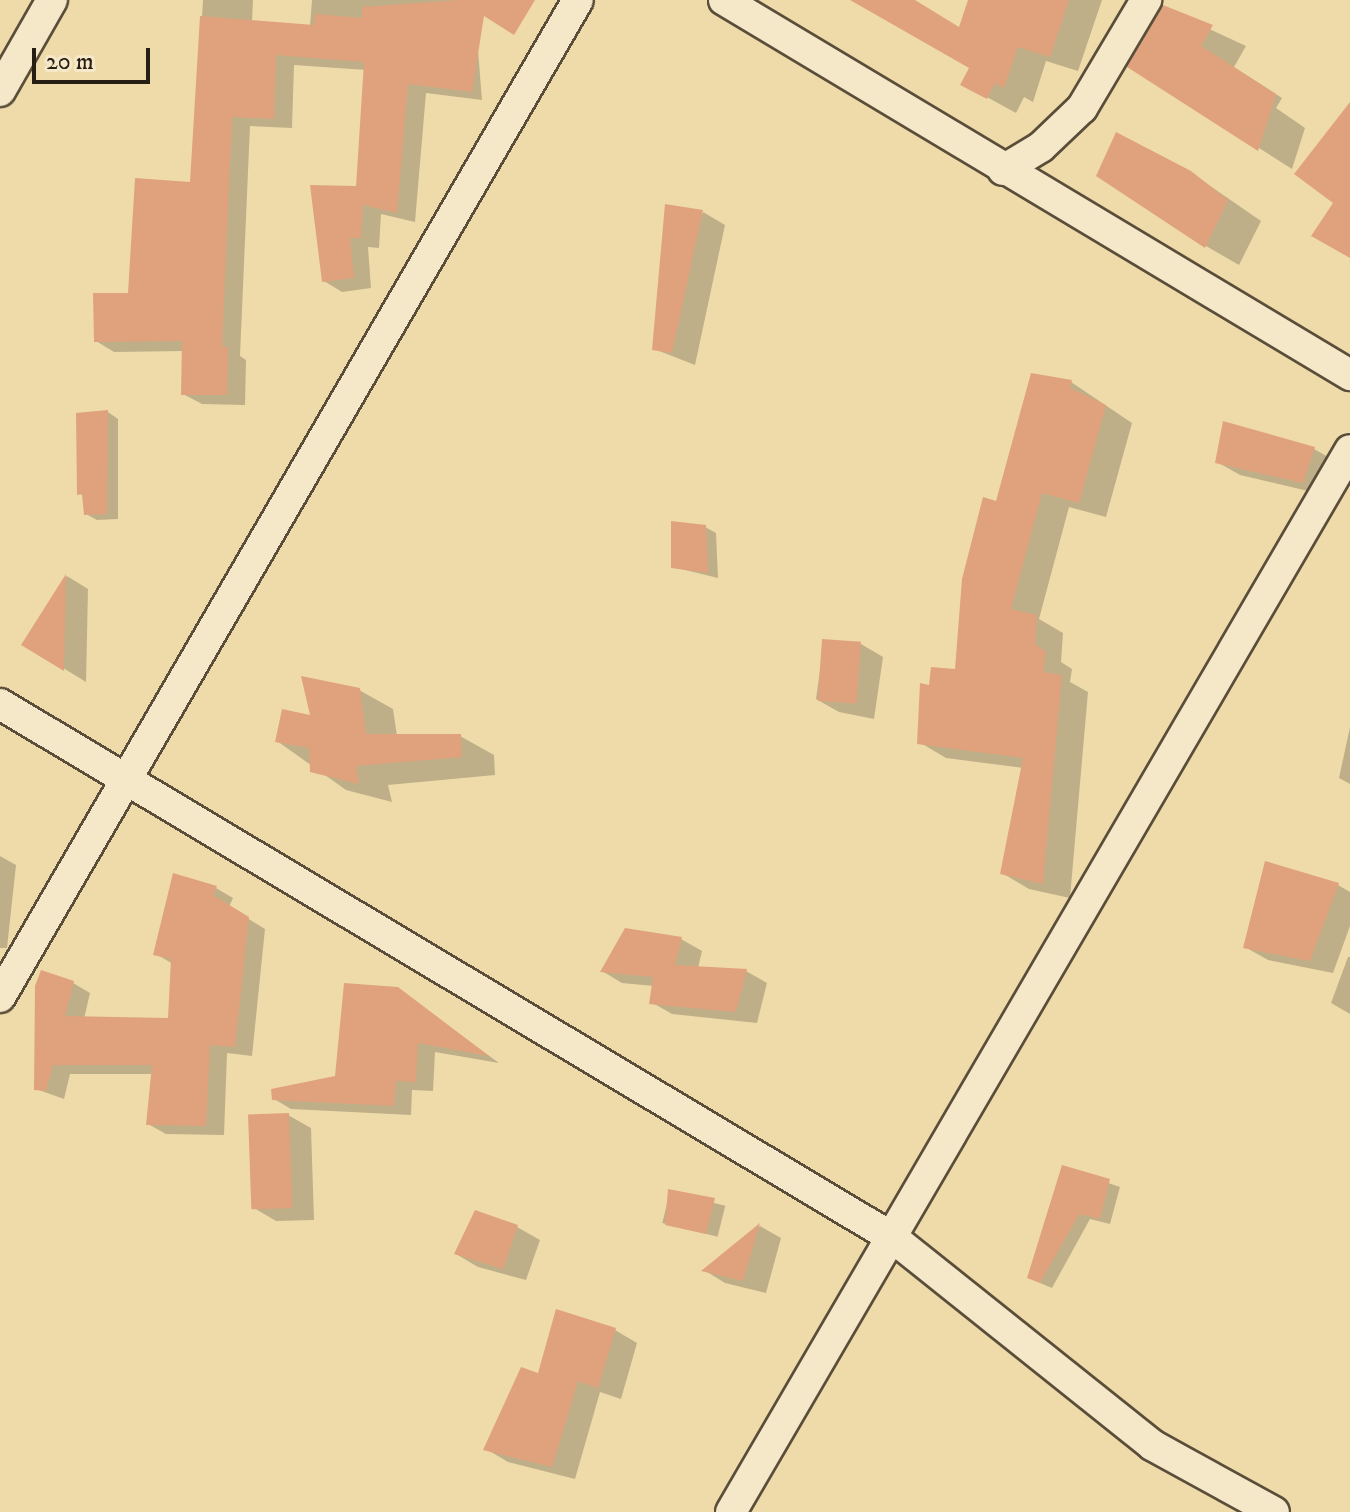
<!DOCTYPE html>
<html>
<head>
<meta charset="utf-8">
<style>
  body { margin:0 }
  #map { position:relative; width:1350px; height:1512px; overflow:hidden; background:#efdbaa; font-family:"IM FELL DW Pica",serif }
  div>[style] { position:absolute }
  .shadow>* { inset:0; background:#0003; transform-origin:0 0 }
  .building>* { inset:0; background:#e0a27c; transform-origin:0 0 }
  .roads { filter:drop-shadow(2px 0 #5a4e3a) drop-shadow(-2px 0 #5a4e3a) drop-shadow(0 2px #5a4e3a) drop-shadow(0 -2px #5a4e3a) }
  .street>* { height:30px; margin:-15px; padding:0 15px; transform-origin:15px; border-radius:15px; background:#f5e8c8 }
  span { translate:-50% -50%; white-space:nowrap; text-align:center; line-height:1.15; -webkit-text-stroke:8px #f5e8c8; paint-order:stroke }
  .scale { position:absolute; left:32px; top:48px; width:118px; height:36px; box-sizing:border-box; border:4px solid #281f14; border-top:0; padding-left:10px; font-size:24px; line-height:28px; white-space:nowrap; color:#281f14; -webkit-text-stroke:6px #f5e8c8; paint-order:stroke }
</style>
</head>
<body>
<div id="map">
  <div class="shadow">
    <i style="clip-path:polygon(203px 0,253px 0,252px 22px,310px 26px,312px 0,474px 0,482px 100px,426px 93px,415px 222px,381px 214px,379px 248px,368px 247px,371px 288px,342px 292px,324px 281px,358px 188px,366px 70px,294px 65px,292px 128px,250px 126px,240px 356px,246px 360px,245px 405px,202px 404px,183px 394px,184px 351px,114px 352px,96px 341px,130px 295px,192px 184px)"></i>
    <i style="clip-path:polygon(890px 0,912px 0,960px 29px,970px 0,1102px 0,1078px 71px,1046px 61px,1033px 102px,1024px 97px,1016px 113px,963px 84px,972px 68px)"></i>
    <i style="clip-path:polygon(1164px 8px,1246px 46px,1234px 67px,1282px 98px,1276px 108px,1305px 128px,1292px 169px,1130px 66px)"></i>
    <i style="clip-path:polygon(1190px 172px,1261px 221px,1239px 265px,1206px 246px)"></i>
    <i style="clip-path:polygon(703px 212px,725px 225px,695px 365px,654px 349px)"></i>
    <i style="clip-path:polygon(1071px 382px,1132px 423px,1106px 517px,1069px 507px,1039px 619px,1063px 633px,1061px 662px,1072px 669px,1070px 682px,1088px 692px,1070px 898px,1029px 889px,1002px 873px,1023px 768px,946px 758px,919px 742px,931px 688px,957px 672px,997px 504px)"></i>
    <i style="clip-path:polygon(108px 412px,118px 419px,118px 519px,97px 520px,86px 514px,85px 497px,79px 493px)"></i>
    <i style="clip-path:polygon(1314px 449px,1337px 462px,1325px 495px,1240px 475px,1217px 462px)"></i>
    <i style="clip-path:polygon(705px 527px,716px 533px,718px 578px,673px 567px)"></i>
    <i style="clip-path:polygon(67px 576px,88px 589px,86px 682px,24px 644px)"></i>
    <i style="clip-path:polygon(824px 642px,861px 644px,883px 657px,874px 719px,839px 712px,816px 699px)"></i>
    <i style="clip-path:polygon(359px 690px,393px 709px,397px 736px,460px 736px,494px 755px,495px 775px,388px 785px,392px 802px,346px 790px,277px 741px)"></i>
    <i style="clip-path:polygon(1350px 727px,1350px 784px,1339px 778px)"></i>
    <i style="clip-path:polygon(0 856px,16px 865px,7px 948px,0 948px)"></i>
    <i style="clip-path:polygon(1338px 885px,1350px 892px,1350px 926px,1333px 973px,1268px 960px,1245px 947px)"></i>
    <i style="clip-path:polygon(216px 888px,233px 898px,229px 907px,265px 929px,252px 1056px,227px 1053px,224px 1135px,166px 1134px,148px 1124px,153px 1074px,70px 1074px,64px 1099px,36px 1089px,73px 983px,90px 993px,84px 1019px,169px 1020px,173px 964px,156px 954px)"></i>
    <i style="clip-path:polygon(681px 939px,702px 951px,698px 968px,746px 971px,767px 983px,757px 1023px,672px 1014px,651px 1002px,654px 986px,622px 983px,602px 971px)"></i>
    <i style="clip-path:polygon(1348px 957px,1350px 957px,1350px 1014px,1331px 1003px)"></i>
    <i style="clip-path:polygon(398px 989px,499px 1063px,435px 1052px,433px 1091px,412px 1090px,411px 1115px,291px 1109px,274px 1099px,337px 1078px)"></i>
    <i style="clip-path:polygon(288px 1115px,311px 1128px,314px 1220px,276px 1221px,254px 1208px)"></i>
    <i style="clip-path:polygon(1064px 1168px,1120px 1187px,1110px 1224px,1090px 1219px,1052px 1288px,1040px 1283px)"></i>
    <i style="left:670px;top:1192px;width:57px;height:32px;rotate:14deg"></i>
    <i style="clip-path:polygon(760px 1226px,781px 1238px,766px 1293px,725px 1283px,704px 1270px)"></i>
    <i style="clip-path:polygon(517px 1227px,540px 1240px,526px 1280px,478px 1267px,456px 1254px)"></i>
    <i style="clip-path:polygon(615px 1330px,637px 1343px,621px 1399px,600px 1392px,575px 1479px,508px 1462px,486px 1449px,539px 1376px)"></i>
  </div>
  <div class="building">
    <i style="clip-path:polygon(459px 0,535px 0,514px 35px,484px 16px,472px 92px,408px 84px,397px 213px,363px 205px,361px 238px,350px 238px,354px 278px,322px 282px,310px 185px,356px 186px,364px 62px,276px 55px,274px 119px,232px 117px,222px 347px,228px 347px,227px 395px,181px 395px,182px 341px,94px 342px,93px 293px,128px 293px,135px 178px,190px 182px,200px 16px,314px 25px,315px 14px,362px 18px,362px 7px)"></i>
    <i style="clip-path:polygon(850px 0,915px 0,959px 27px,968px 0,1069px 0,1050px 57px,1018px 47px,1004px 88px,995px 83px,987px 99px,960px 85px,969px 68px)"></i>
    <i style="clip-path:polygon(1163px 5px,1213px 25px,1201px 46px,1276px 94px,1258px 151px,1127px 67px)"></i>
    <i style="clip-path:polygon(1350px 102px,1350px 258px,1311px 236px,1333px 203px,1294px 174px)"></i>
    <i style="clip-path:polygon(1116px 132px,1191px 171px,1228px 200px,1205px 248px,1096px 176px)"></i>
    <i style="clip-path:polygon(665px 204px,703px 210px,672px 353px,652px 350px)"></i>
    <i style="clip-path:polygon(1031px 373px,1072px 380px,1070px 388px,1106px 405px,1079px 503px,1042px 493px,1011px 609px,1037px 615px,1035px 644px,1046px 652px,1043px 672px,1062px 675px,1043px 884px,1000px 874px,1023px 758px,917px 744px,920px 683px,929px 685px,931px 667px,955px 669px,962px 579px,983px 497px,996px 501px)"></i>
    <i style="clip-path:polygon(108px 410px,107px 514px,84px 515px,82px 494px,77px 495px,76px 413px)"></i>
    <i style="clip-path:polygon(1223px 421px,1315px 447px,1303px 483px,1215px 463px)"></i>
    <i style="clip-path:polygon(671px 521px,706px 525px,708px 573px,671px 568px)"></i>
    <i style="clip-path:polygon(66px 574px,64px 671px,21px 645px)"></i>
    <i style="left:822px;top:639px;width:39px;height:62px;rotate:4deg"></i>
    <i style="clip-path:polygon(301px 676px,360px 688px,366px 734px,461px 734px,462px 757px,356px 766px,359px 784px,310px 772px,309px 748px,275px 742px,282px 709px,310px 715px)"></i>
    <i style="clip-path:polygon(1265px 861px,1339px 883px,1310px 961px,1243px 948px)"></i>
    <i style="clip-path:polygon(173px 873px,217px 886px,213px 895px,249px 917px,235px 1047px,210px 1045px,206px 1126px,146px 1125px,152px 1065px,53px 1065px,46px 1091px,34px 1090px,35px 986px,41px 970px,74px 981px,65px 1016px,168px 1018px,171px 959px,153px 955px)"></i>
    <i style="clip-path:polygon(625px 928px,682px 937px,675px 965px,747px 969px,736px 1012px,649px 1004px,653px 977px,600px 972px)"></i>
    <i style="clip-path:polygon(344px 983px,398px 987px,489px 1056px,418px 1043px,416px 1082px,396px 1081px,394px 1106px,272px 1100px,271px 1089px,335px 1076px)"></i>
    <i style="left:289px;top:1113px;width:95px;height:41px;rotate:88deg"></i>
    <i style="clip-path:polygon(1062px 1165px,1110px 1179px,1100px 1219px,1079px 1214px,1040px 1283px,1027px 1278px)"></i>
    <i style="clip-path:polygon(668px 1189px,715px 1198px,706px 1234px,665px 1225px)"></i>
    <i style="clip-path:polygon(475px 1210px,518px 1225px,503px 1269px,454px 1254px)"></i>
    <i style="clip-path:polygon(760px 1223px,743px 1281px,701px 1271px)"></i>
    <i style="clip-path:polygon(556px 1309px,616px 1328px,598px 1388px,578px 1381px,552px 1467px,483px 1450px,521px 1367px,538px 1373px)"></i>
  </div>
  <div class="roads">
    <div class="street">
      <i style="left:724px;top:0;width:730px;rotate:30.92deg"></i>
      <i style="left:0;top:91px;width:105px;rotate:-60.3deg"></i>
      <i style="left:1003px;top:170px;width:44px;rotate:-31.2deg"></i>
      <i style="left:1041px;top:147px;width:57px;rotate:-43.6deg"></i>
      <i style="left:1082px;top:108px;width:126px;rotate:-59.3deg"></i>
      <i style="left:0;top:704px;width:1040px;rotate:30.88deg"></i>
      <i style="left:893px;top:1238px;width:332px;rotate:38.6deg"></i>
      <i style="left:1152px;top:1445px;width:139px;rotate:28.8deg"></i>
      <i style="left:0;top:997px;width:1152px;rotate:-59.9deg"></i>
      <i style="left:731px;top:1512px;width:1229px;rotate:-59.76deg"></i>
    </div>
  </div>
  <div class="scale">20 m</div>
</div>
</body>
</html>
